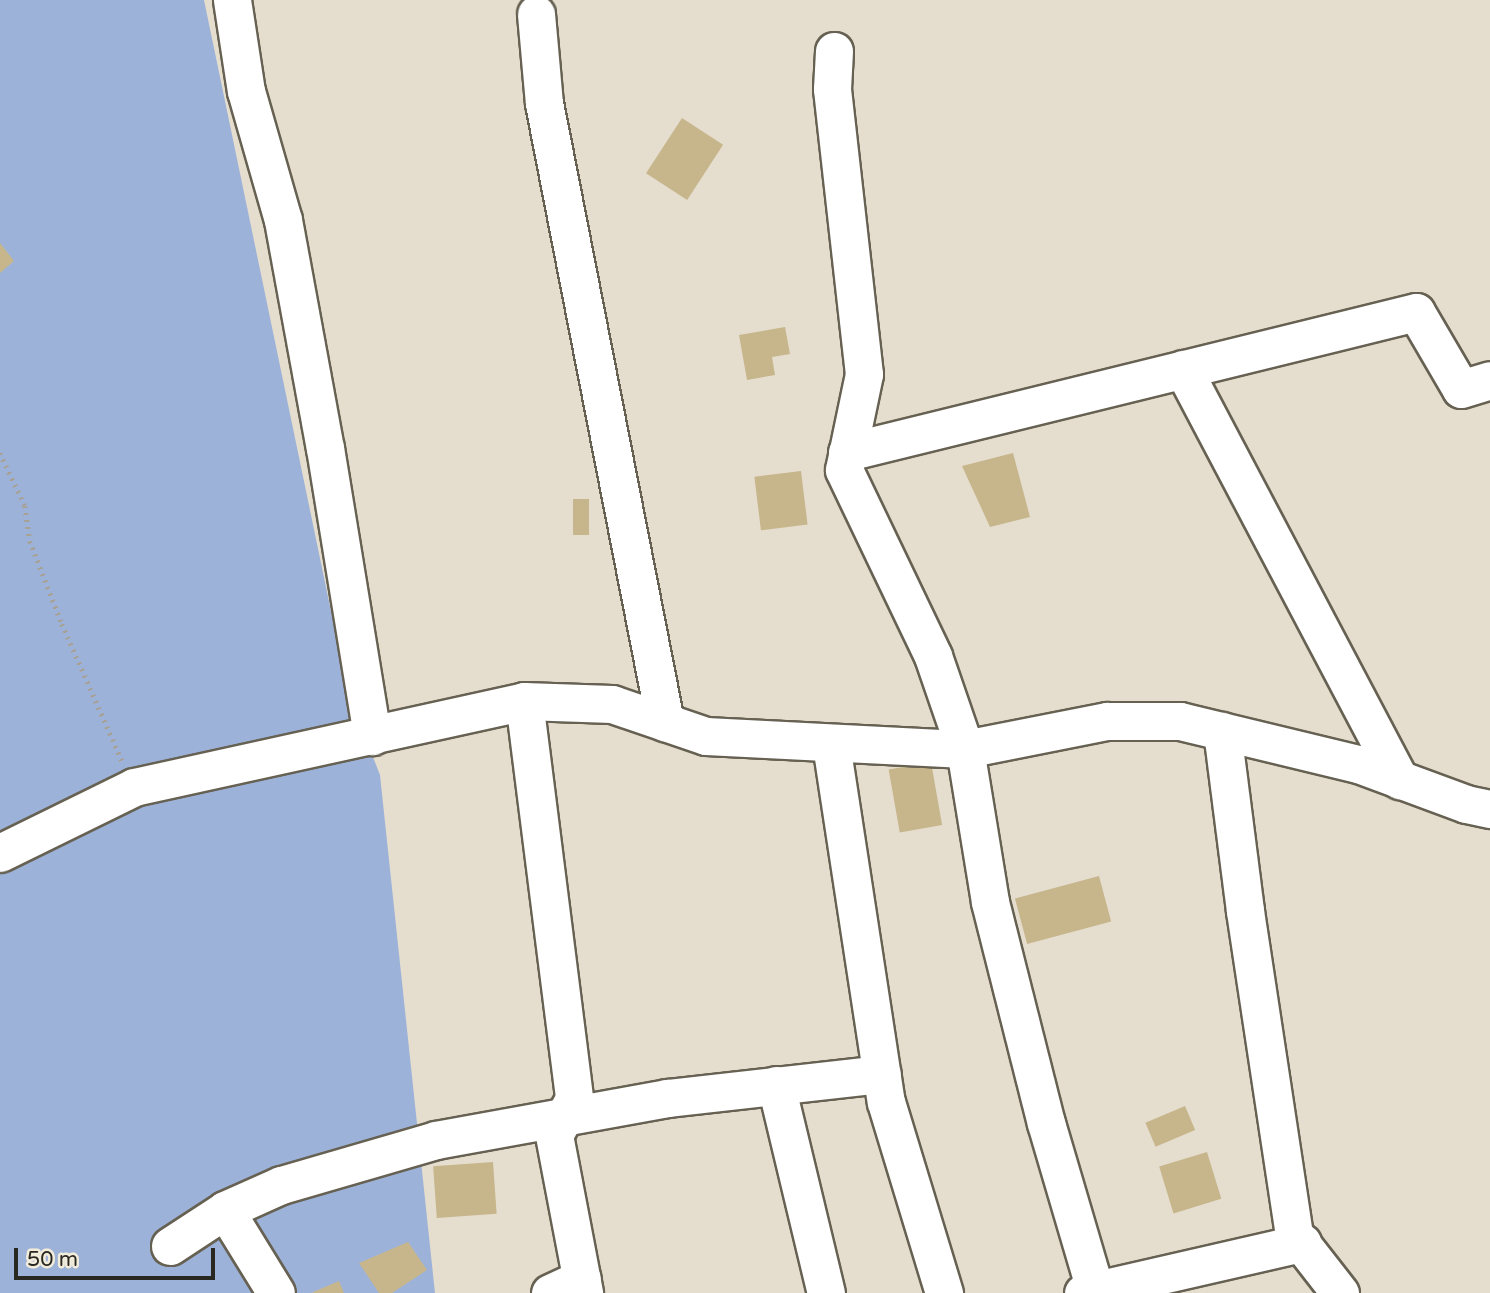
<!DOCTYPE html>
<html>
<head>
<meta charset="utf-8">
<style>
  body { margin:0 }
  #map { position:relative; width:1490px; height:1293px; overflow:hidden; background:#e5dece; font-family:"Varela Round",sans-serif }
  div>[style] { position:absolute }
  .water>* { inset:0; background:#9db2d8 }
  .building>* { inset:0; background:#c7b68c; transform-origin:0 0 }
  .path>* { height:4.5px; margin-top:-2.25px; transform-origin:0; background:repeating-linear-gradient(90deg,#a7a195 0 2px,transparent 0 7px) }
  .roads { filter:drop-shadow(2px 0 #666152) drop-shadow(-2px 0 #666152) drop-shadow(0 2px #666152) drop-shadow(0 -2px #666152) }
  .minor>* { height:37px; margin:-18.5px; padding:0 18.5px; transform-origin:18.5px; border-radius:18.5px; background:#fff }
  span { translate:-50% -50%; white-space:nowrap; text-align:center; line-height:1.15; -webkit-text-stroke:6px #f2ecdb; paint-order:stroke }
  .scale { position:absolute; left:14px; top:1248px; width:201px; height:32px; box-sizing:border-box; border:4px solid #292721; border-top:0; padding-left:9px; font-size:21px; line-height:24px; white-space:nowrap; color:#292721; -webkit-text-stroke:5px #f2ecdb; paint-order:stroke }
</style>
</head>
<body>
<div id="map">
  <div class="water">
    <i style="clip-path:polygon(0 0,204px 0,348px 693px,380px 775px,435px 1293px,0 1293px)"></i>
  </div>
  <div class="building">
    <i style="left:682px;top:118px;width:49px;height:66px;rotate:33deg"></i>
    <i style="clip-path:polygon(0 243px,14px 261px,0 273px)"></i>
    <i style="clip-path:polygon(785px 327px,790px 354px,772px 357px,775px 375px,747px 380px,739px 335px)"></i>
    <i style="clip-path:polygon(1013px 453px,1030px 517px,990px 527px,962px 466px)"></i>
    <i style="left:801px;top:471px;width:54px;height:47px;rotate:83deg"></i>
    <i style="left:573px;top:499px;width:16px;height:36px"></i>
    <i style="left:931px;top:762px;width:64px;height:43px;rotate:80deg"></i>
    <i style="left:1099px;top:876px;width:47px;height:87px;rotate:75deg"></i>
    <i style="left:1185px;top:1106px;width:26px;height:43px;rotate:67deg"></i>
    <i style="left:1207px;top:1152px;width:49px;height:50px;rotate:73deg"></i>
    <i style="left:493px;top:1162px;width:52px;height:60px;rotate:86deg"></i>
    <i style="clip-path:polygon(408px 1242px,427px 1270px,392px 1293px,379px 1293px,359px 1263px)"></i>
    <i style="clip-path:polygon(339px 1281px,344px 1293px,311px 1293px)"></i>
  </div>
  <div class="path">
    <i style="left:0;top:453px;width:59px;rotate:64.7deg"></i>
    <i style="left:25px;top:506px;width:35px;rotate:82deg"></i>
    <i style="left:30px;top:541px;width:89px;rotate:68.9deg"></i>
    <i style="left:62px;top:624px;width:150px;rotate:66.3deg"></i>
  </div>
  <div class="roads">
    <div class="minor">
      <i style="left:232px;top:0;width:92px;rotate:81.3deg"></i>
      <i style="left:246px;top:91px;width:134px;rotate:74deg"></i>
      <i style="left:283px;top:220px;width:232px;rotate:79.6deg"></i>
      <i style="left:325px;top:448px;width:292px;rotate:80.7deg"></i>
      <i style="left:536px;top:14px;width:89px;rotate:84.9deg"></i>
      <i style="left:544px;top:103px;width:631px;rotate:78.94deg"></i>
      <i style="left:834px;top:51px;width:38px;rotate:93deg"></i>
      <i style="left:832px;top:89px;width:287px;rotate:83.6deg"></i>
      <i style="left:864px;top:374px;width:98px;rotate:101.8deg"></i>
      <i style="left:844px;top:470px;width:206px;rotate:64.4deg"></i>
      <i style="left:933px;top:656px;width:98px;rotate:71deg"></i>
      <i style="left:965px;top:749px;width:155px;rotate:80.7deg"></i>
      <i style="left:990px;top:902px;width:228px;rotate:75.8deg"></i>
      <i style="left:1046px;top:1123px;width:174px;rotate:73.6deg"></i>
      <i style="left:1183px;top:369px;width:465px;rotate:62.2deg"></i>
      <i style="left:847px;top:452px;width:586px;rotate:-13.82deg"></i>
      <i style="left:1416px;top:312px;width:89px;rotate:59.7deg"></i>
      <i style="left:1461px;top:389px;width:30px;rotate:-17deg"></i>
      <i style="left:524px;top:701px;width:401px;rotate:82.8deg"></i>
      <i style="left:574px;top:1099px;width:41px;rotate:119.1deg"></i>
      <i style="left:554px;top:1135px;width:161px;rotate:79.2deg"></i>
      <i style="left:1222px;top:731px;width:181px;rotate:82.7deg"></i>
      <i style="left:1245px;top:911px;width:327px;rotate:81.4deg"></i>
      <i style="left:1294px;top:1234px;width:75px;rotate:52.1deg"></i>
      <i style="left:831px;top:744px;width:362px;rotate:81.3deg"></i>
      <i style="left:886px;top:1102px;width:200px;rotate:73.1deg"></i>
      <i style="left:0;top:853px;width:149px;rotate:-26.2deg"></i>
      <i style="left:134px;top:787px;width:399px;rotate:-12.4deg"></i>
      <i style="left:524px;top:701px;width:88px;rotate:2deg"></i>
      <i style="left:612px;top:704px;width:99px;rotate:18.8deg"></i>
      <i style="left:706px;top:736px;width:259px;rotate:2.9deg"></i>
      <i style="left:965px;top:749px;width:145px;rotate:-11.2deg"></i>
      <i style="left:1107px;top:721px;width:73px"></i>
      <i style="left:1180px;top:721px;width:183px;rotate:13.6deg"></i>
      <i style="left:1358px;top:764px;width:115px;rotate:20.3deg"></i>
      <i style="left:1466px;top:804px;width:25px;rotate:12deg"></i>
      <i style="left:776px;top:1085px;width:214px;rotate:76.5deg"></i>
      <i style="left:225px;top:1210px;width:97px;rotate:58.4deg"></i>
      <i style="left:170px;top:1246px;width:66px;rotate:-33.2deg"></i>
      <i style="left:225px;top:1210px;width:61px;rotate:-24.1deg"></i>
      <i style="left:281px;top:1185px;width:161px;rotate:-16.2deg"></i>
      <i style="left:436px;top:1140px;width:235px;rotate:-10.3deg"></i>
      <i style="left:667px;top:1098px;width:216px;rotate:-6.4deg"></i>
      <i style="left:550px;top:1293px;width:35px;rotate:-25deg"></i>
      <i style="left:1083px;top:1293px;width:225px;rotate:-12.9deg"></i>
    </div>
  </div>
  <div class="scale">50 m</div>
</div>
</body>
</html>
